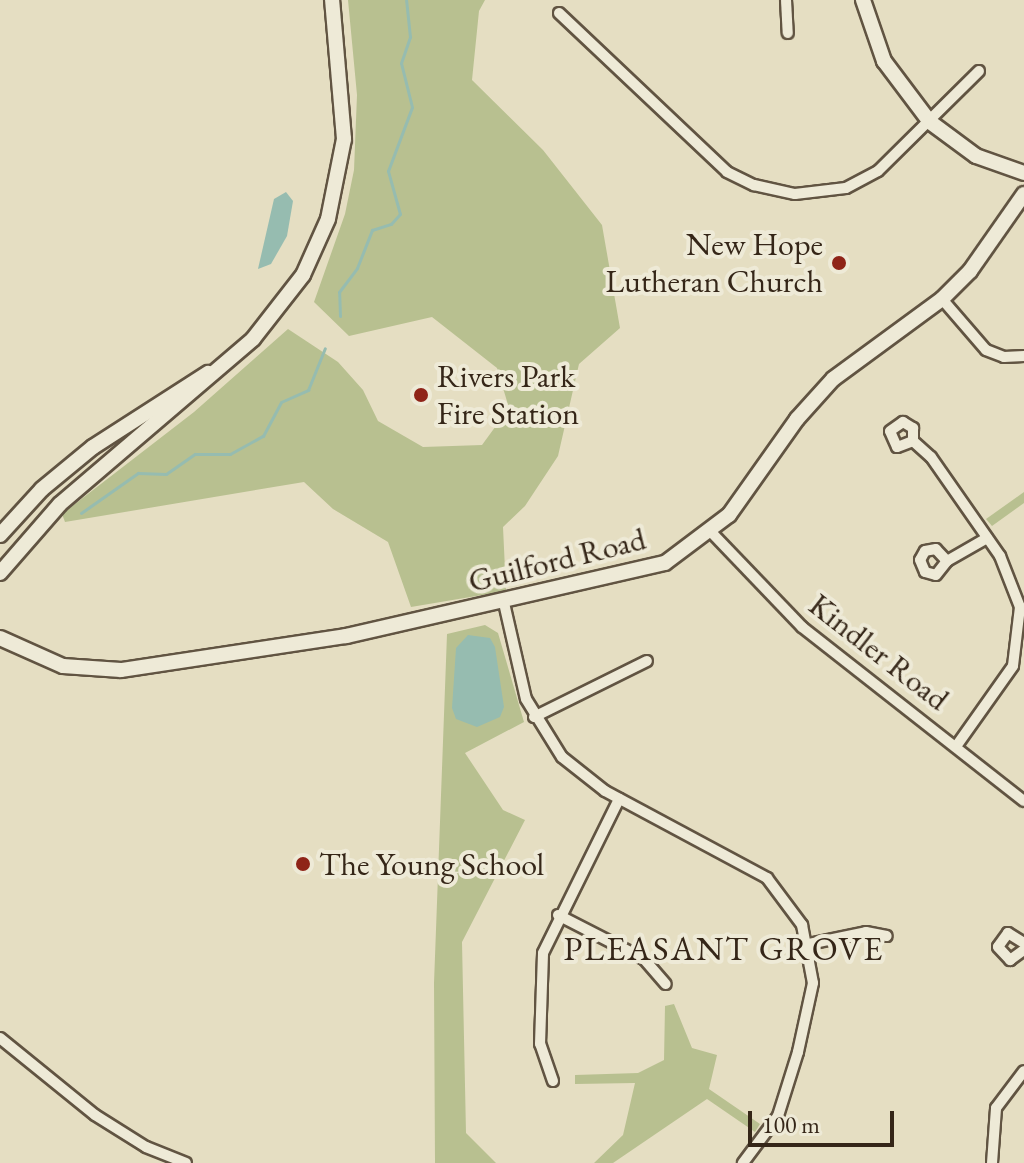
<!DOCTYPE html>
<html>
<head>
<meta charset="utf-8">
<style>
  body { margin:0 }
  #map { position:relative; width:1024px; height:1163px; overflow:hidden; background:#e5dec2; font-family:"EB Garamond",serif }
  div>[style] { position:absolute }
  .green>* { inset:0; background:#b8c090 }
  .water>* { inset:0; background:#96bcb0 }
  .stream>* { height:3px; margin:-1.5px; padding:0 1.5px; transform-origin:1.5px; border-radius:1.5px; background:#96bcb0 }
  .roads { filter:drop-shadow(2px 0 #615442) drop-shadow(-2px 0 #615442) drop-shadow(0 2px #615442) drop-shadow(0 -2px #615442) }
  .street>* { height:10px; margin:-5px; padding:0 5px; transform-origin:5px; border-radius:5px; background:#eeead7 }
  .secondary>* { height:14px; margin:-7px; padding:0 7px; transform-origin:7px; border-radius:7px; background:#eeead7 }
  .dots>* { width:22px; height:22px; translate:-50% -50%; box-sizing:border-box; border:4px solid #eeead7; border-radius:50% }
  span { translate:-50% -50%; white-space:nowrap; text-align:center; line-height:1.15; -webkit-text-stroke:8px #eeead7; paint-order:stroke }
  .poi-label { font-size:32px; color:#352618 }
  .right { translate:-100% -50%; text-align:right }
  .left { translate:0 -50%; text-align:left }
  .street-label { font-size:32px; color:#352618 }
  .neighbourhood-label { font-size:34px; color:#352618; letter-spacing:2px }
  .scale { position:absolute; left:748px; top:1111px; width:146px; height:36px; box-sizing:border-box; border:4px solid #352618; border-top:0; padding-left:10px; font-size:24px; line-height:28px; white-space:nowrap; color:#352618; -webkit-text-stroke:6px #eeead7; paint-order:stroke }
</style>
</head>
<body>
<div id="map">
  <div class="green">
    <i style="clip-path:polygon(348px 0,485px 0,479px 11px,472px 80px,543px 150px,602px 225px,620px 328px,579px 364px,558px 456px,525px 506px,503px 527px,506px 591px,411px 607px,388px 542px,333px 509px,304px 482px,65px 522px,62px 514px,194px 412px,288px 329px,338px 362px,363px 390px,378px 421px,423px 447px,482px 445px,509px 408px,497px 368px,432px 317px,349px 336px,314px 302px,345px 214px,354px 170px,357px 95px)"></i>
    <i style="clip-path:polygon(1024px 492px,1024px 503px,992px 526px,986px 519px)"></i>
    <i style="clip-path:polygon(485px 625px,498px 633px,524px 722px,465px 753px,503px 810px,525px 820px,462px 942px,466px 1133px,496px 1163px,435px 1163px,434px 983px,447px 634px)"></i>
    <i style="clip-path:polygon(674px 1004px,692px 1048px,717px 1055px,709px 1089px,760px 1124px,755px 1132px,707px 1099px,613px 1163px,594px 1163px,623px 1135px,635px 1083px,575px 1084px,575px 1075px,638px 1073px,664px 1060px,665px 1006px)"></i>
  </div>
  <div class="water">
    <i style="clip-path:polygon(286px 192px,293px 201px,287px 236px,271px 264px,258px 269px,274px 199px)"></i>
    <i style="clip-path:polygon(468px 635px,490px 638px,495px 647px,504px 707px,500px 717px,477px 727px,456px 719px,452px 708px,456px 648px)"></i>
  </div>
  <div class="stream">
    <i style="left:340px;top:316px;width:24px;rotate:-92deg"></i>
    <i style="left:339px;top:292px;width:30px;rotate:-53deg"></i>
    <i style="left:357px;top:268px;width:41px;rotate:-68.5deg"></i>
    <i style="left:372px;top:230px;width:20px;rotate:-18deg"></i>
    <i style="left:391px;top:224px;width:13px;rotate:-48deg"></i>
    <i style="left:400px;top:214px;width:45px;rotate:-105.6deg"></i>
    <i style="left:388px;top:171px;width:68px;rotate:-69.4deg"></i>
    <i style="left:412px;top:107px;width:45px;rotate:-104deg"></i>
    <i style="left:401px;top:63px;width:28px;rotate:-71deg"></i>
    <i style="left:410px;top:37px;width:37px;rotate:-96deg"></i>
    <i style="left:81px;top:513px;width:70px;rotate:-35.1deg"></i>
    <i style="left:138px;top:473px;width:28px;rotate:2deg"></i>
    <i style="left:166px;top:474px;width:35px;rotate:-35deg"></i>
    <i style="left:195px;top:454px;width:35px"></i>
    <i style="left:230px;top:454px;width:38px;rotate:-29deg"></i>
    <i style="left:263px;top:436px;width:38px;rotate:-62deg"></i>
    <i style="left:281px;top:402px;width:30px;rotate:-24deg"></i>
    <i style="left:308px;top:390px;width:45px;rotate:-68deg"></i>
  </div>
  <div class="roads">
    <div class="street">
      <i style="left:786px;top:0;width:33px;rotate:87deg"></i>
      <i style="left:559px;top:13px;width:231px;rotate:43.4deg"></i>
      <i style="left:727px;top:172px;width:30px;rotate:26deg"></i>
      <i style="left:754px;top:185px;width:42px;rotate:12.4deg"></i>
      <i style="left:795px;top:194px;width:51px;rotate:-6.7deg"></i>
      <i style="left:846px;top:188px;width:36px;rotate:-28deg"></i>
      <i style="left:878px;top:171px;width:142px;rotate:-44.7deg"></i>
      <i style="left:942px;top:299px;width:67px;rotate:49.2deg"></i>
      <i style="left:986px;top:350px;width:19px;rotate:21deg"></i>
      <i style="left:1004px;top:357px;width:20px;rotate:-3deg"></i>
      <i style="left:913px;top:441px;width:17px;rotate:159deg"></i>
      <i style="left:897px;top:447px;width:17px;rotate:-114deg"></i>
      <i style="left:890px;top:431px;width:16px;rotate:-35deg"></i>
      <i style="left:903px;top:422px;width:12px;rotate:31deg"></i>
      <i style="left:913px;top:428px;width:13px;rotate:90deg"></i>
      <i style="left:913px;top:441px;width:24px;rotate:42deg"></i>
      <i style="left:931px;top:457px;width:121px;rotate:55.1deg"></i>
      <i style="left:1000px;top:556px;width:55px;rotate:68.6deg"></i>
      <i style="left:1020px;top:607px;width:59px;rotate:96.8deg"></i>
      <i style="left:1013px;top:666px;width:97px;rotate:125.3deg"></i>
      <i style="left:712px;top:533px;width:130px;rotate:46.2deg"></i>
      <i style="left:802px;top:627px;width:282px;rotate:38.1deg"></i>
      <i style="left:947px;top:561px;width:16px;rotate:-133deg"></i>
      <i style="left:936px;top:549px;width:11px;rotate:170deg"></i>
      <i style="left:925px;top:551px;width:10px;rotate:119deg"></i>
      <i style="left:920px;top:560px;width:13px;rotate:67deg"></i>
      <i style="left:925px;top:572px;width:11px;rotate:15deg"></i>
      <i style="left:936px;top:575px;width:18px;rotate:-52deg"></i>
      <i style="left:947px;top:561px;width:46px;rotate:-29.9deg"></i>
      <i style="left:504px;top:603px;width:98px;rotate:77.1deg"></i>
      <i style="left:526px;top:699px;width:68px;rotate:58.2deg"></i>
      <i style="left:562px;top:757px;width:55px;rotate:38.3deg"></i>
      <i style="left:605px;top:791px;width:184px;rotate:28.2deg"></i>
      <i style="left:767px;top:878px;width:59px;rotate:53.3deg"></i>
      <i style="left:802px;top:925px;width:59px;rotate:79.3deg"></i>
      <i style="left:813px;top:983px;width:71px;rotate:102.3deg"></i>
      <i style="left:798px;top:1052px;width:67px;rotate:107.4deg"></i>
      <i style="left:778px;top:1116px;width:59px;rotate:126.7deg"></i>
      <i style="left:534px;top:717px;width:126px;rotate:-26.4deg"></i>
      <i style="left:558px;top:915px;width:97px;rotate:27.1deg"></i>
      <i style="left:644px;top:959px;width:33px;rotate:49deg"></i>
      <i style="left:1024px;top:943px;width:19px;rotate:-148deg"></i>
      <i style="left:1008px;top:933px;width:17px;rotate:126deg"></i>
      <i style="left:998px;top:947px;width:18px;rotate:47deg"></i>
      <i style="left:1010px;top:960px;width:17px;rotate:-36deg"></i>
      <i style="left:809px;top:944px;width:58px;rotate:-11.9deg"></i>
      <i style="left:866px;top:932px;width:21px;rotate:11deg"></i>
      <i style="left:0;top:1038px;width:122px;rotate:39deg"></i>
      <i style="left:95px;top:1115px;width:60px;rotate:32.1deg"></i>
      <i style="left:146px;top:1147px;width:43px;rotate:21.8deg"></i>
      <i style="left:553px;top:1081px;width:39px;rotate:-109deg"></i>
      <i style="left:540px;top:1044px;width:91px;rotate:-88.1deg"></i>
      <i style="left:543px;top:953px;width:172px;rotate:-63.7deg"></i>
      <i style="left:992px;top:1163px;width:55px;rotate:-85.8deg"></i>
      <i style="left:996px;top:1108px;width:46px;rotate:-52.9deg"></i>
    </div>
    <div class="secondary">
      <i style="left:863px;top:0;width:65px;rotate:71deg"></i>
      <i style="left:884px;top:61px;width:76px;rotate:53deg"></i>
      <i style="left:930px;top:122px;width:57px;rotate:36.5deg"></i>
      <i style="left:976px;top:156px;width:51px;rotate:19.5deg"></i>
      <i style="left:0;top:535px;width:62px;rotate:-47.6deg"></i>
      <i style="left:42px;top:489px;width:66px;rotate:-39.5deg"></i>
      <i style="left:93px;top:447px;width:137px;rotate:-32.8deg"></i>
      <i style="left:0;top:573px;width:91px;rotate:-49deg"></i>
      <i style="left:60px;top:504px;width:254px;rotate:-40.5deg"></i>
      <i style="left:253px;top:339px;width:81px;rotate:-52deg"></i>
      <i style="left:303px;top:275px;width:61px;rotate:-65.9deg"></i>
      <i style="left:328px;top:219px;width:82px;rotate:-78.7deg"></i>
      <i style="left:344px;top:139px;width:140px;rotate:-94.9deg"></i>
      <i style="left:0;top:638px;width:69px;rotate:24deg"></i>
      <i style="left:63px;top:666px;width:58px;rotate:3.9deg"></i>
      <i style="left:121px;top:670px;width:228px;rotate:-8.6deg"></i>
      <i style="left:346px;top:636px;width:327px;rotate:-12.9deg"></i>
      <i style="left:665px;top:563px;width:80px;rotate:-36.9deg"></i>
      <i style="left:729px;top:515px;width:118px;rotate:-54.7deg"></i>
      <i style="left:797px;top:419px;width:54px;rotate:-48deg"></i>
      <i style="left:833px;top:379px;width:135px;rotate:-36.3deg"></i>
      <i style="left:942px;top:299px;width:40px;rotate:-45deg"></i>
      <i style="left:970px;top:271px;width:94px;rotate:-55deg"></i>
    </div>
  </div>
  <div class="dots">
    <i style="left:839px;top:263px;background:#8f2418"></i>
    <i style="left:421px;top:395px;background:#8f2418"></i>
    <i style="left:303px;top:864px;background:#8f2418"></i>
  </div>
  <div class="poi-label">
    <span class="right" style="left:823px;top:263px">New Hope<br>Lutheran Church</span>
    <span class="left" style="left:437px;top:395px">Rivers Park<br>Fire Station</span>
    <span class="left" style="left:319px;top:864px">The Young School</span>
  </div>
  <div class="street-label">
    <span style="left:557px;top:560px;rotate:-14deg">Guilford Road</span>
    <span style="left:879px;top:652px;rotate:38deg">Kindler Road</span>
  </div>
  <div class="neighbourhood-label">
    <span style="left:724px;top:949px">PLEASANT GROVE</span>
  </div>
  <div class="scale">100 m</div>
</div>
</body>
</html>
